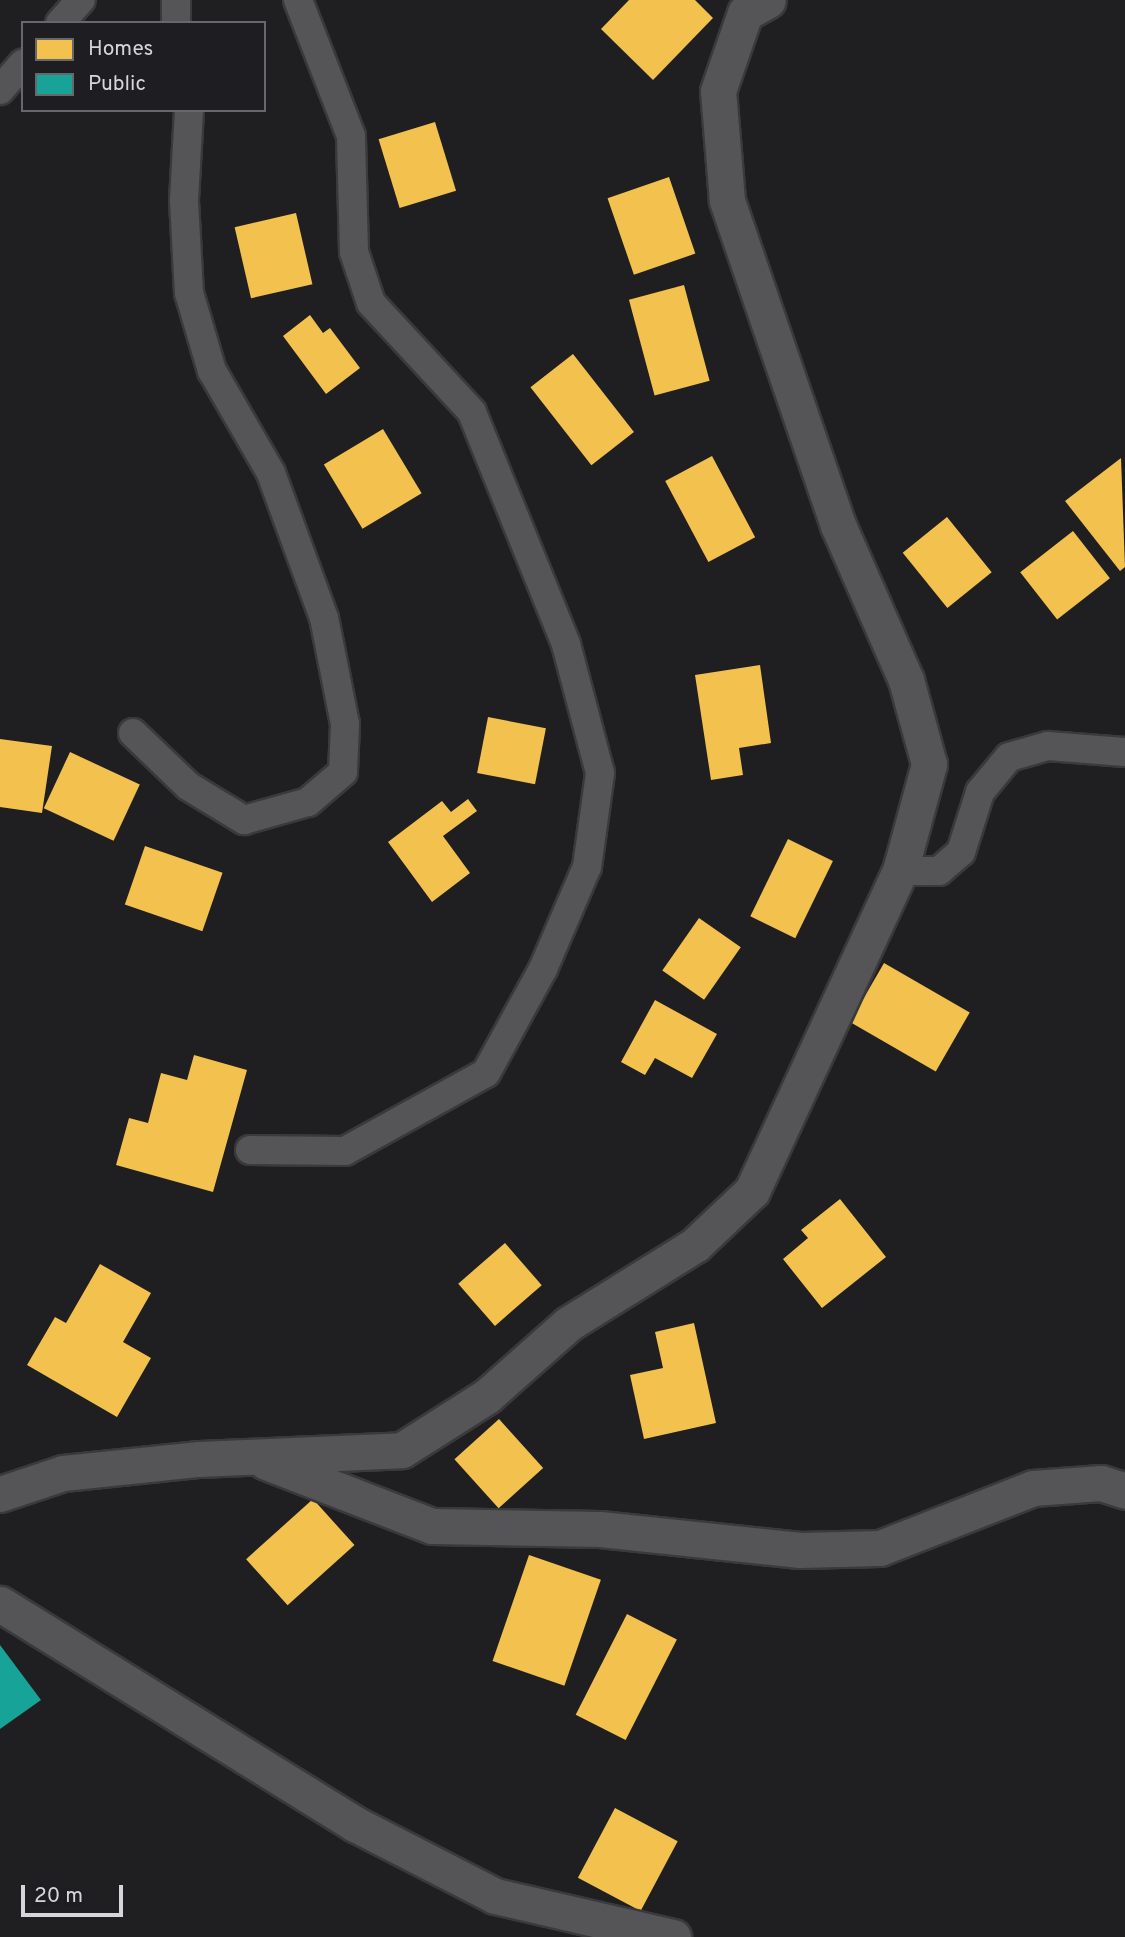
<!DOCTYPE html>
<html>
<head>
<meta charset="utf-8">
<style>
  body { margin:0 }
  #map { position:relative; width:1125px; height:1937px; overflow:hidden; background:#1f1e21; font-family:Overpass,sans-serif }
  div>[style] { position:absolute }
  .homes>* { inset:0; background:#f2c14e; transform-origin:0 0 }
  .public>* { inset:0; background:#17a398 }
  .roads { filter:drop-shadow(2px 0 #3a393b) drop-shadow(-2px 0 #3a393b) drop-shadow(0 2px #3a393b) drop-shadow(0 -2px #3a393b) }
  .minor>* { height:28px; margin:-14px; padding:0 14px; transform-origin:14px; border-radius:14px; background:#555457 }
  .tertiary>* { height:35px; margin:-17.5px; padding:0 17.5px; transform-origin:17.5px; border-radius:17.5px; background:#555457 }
  span { translate:-50% -50%; white-space:nowrap; text-align:center; line-height:1.15; -webkit-text-stroke:7px #1e1d22; paint-order:stroke }
  .legend { position:absolute; left:21px; top:21px; width:245px; height:91px; box-sizing:border-box; background:#1e1d22; border:2px solid #68676b; margin:0; padding:9px 12px; list-style:none; font-size:21px; color:#d6d5d9 }
  .legend li { display:flex; align-items:center; gap:14px; height:35px }
  .legend b { width:35px; border:2px solid #68676b }
  .scale { position:absolute; left:21px; top:1885px; width:102px; height:32px; box-sizing:border-box; border:4px solid #d6d5d9; border-top:0; padding-left:9px; font-size:21px; line-height:24px; white-space:nowrap; color:#d6d5d9; -webkit-text-stroke:5px #1e1d22; paint-order:stroke }
</style>
</head>
<body>
<div id="map">
  <div class="homes">
    <i style="clip-path:polygon(629px 0,695px 0,713px 18px,653px 80px,601px 29px)"></i>
    <i style="left:435px;top:122px;width:72px;height:59px;rotate:73deg"></i>
    <i style="left:669px;top:177px;width:81px;height:65px;rotate:71deg"></i>
    <i style="left:296px;top:213px;width:73px;height:63px;rotate:77deg"></i>
    <i style="left:684px;top:285px;width:99px;height:57px;rotate:75deg"></i>
    <i style="clip-path:polygon(310px 315px,323px 333px,330px 328px,360px 368px,326px 394px,283px 336px)"></i>
    <i style="left:573px;top:354px;width:99px;height:54px;rotate:52deg"></i>
    <i style="left:383px;top:429px;width:75px;height:69px;rotate:59deg"></i>
    <i style="left:712px;top:456px;width:92px;height:53px;rotate:62deg"></i>
    <i style="clip-path:polygon(1121px 458px,1125px 567px,1120px 571px,1065px 501px)"></i>
    <i style="left:947px;top:517px;width:71px;height:57px;rotate:51deg"></i>
    <i style="left:1073px;top:531px;width:60px;height:67px;rotate:52deg"></i>
    <i style="clip-path:polygon(760px 665px,771px 743px,739px 748px,743px 775px,711px 780px,695px 675px)"></i>
    <i style="left:488px;top:717px;width:59px;height:57px;rotate:11deg"></i>
    <i style="clip-path:polygon(0 739px,52px 746px,42px 813px,0 807px)"></i>
    <i style="left:70px;top:752px;width:77px;height:62px;rotate:25deg"></i>
    <i style="clip-path:polygon(468px 799px,477px 811px,443px 836px,470px 873px,432px 902px,388px 842px,442px 801px,451px 812px)"></i>
    <i style="left:788px;top:839px;width:50px;height:86px;rotate:26deg"></i>
    <i style="left:145px;top:846px;width:82px;height:62px;rotate:19deg"></i>
    <i style="left:699px;top:918px;width:51px;height:64px;rotate:35deg"></i>
    <i style="left:884px;top:963px;width:99px;height:68px;rotate:30deg"></i>
    <i style="clip-path:polygon(655px 1000px,717px 1034px,692px 1078px,655px 1058px,645px 1075px,621px 1062px)"></i>
    <i style="clip-path:polygon(194px 1055px,247px 1070px,213px 1192px,116px 1165px,129px 1118px,148px 1123px,161px 1073px,187px 1080px)"></i>
    <i style="clip-path:polygon(840px 1199px,886px 1257px,822px 1308px,783px 1259px,808px 1238px,801px 1230px)"></i>
    <i style="left:505px;top:1243px;width:56px;height:62px;rotate:49deg"></i>
    <i style="clip-path:polygon(100px 1264px,151px 1293px,123px 1342px,151px 1358px,117px 1417px,27px 1365px,55px 1317px,66px 1323px)"></i>
    <i style="clip-path:polygon(694px 1323px,716px 1423px,644px 1439px,630px 1375px,663px 1368px,655px 1332px)"></i>
    <i style="left:499px;top:1419px;width:66px;height:60px;rotate:48deg"></i>
    <i style="left:313px;top:1499px;width:62px;height:90px;rotate:48deg"></i>
    <i style="left:529px;top:1555px;width:76px;height:112px;rotate:19deg"></i>
    <i style="left:627px;top:1614px;width:56px;height:113px;rotate:27deg"></i>
    <i style="left:615px;top:1808px;width:71px;height:79px;rotate:28deg"></i>
  </div>
  <div class="public">
    <i style="clip-path:polygon(0 1645px,41px 1700px,0 1729px)"></i>
  </div>
  <div class="roads">
    <div class="minor">
      <i style="left:176px;top:0;width:23px;rotate:90deg"></i>
      <i style="left:60px;top:23px;width:31px;rotate:-48deg"></i>
      <i style="left:0;top:90px;width:35px;rotate:-49deg"></i>
      <i style="left:133px;top:733px;width:76px;rotate:43.9deg"></i>
      <i style="left:188px;top:786px;width:66px;rotate:31.3deg"></i>
      <i style="left:244px;top:820px;width:66px;rotate:-15.7deg"></i>
      <i style="left:308px;top:802px;width:46px;rotate:-40.6deg"></i>
      <i style="left:343px;top:772px;width:48px;rotate:-87.6deg"></i>
      <i style="left:345px;top:724px;width:108px;rotate:-101.2deg"></i>
      <i style="left:324px;top:618px;width:154px;rotate:-110.1deg"></i>
      <i style="left:271px;top:473px;width:118px;rotate:-120deg"></i>
      <i style="left:212px;top:371px;width:81px;rotate:-106.4deg"></i>
      <i style="left:189px;top:293px;width:93px;rotate:-93.1deg"></i>
      <i style="left:184px;top:200px;width:90px;rotate:-86.8deg"></i>
      <i style="left:900px;top:871px;width:39px"></i>
      <i style="left:939px;top:871px;width:29px;rotate:-41deg"></i>
      <i style="left:961px;top:852px;width:63px;rotate:-72.4deg"></i>
      <i style="left:980px;top:792px;width:45px;rotate:-50.4deg"></i>
      <i style="left:1009px;top:757px;width:41px;rotate:-15.8deg"></i>
      <i style="left:1048px;top:746px;width:77px;rotate:4.5deg"></i>
      <i style="left:250px;top:1150px;width:95px;rotate:0.6deg"></i>
      <i style="left:345px;top:1151px;width:161px;rotate:-29deg"></i>
      <i style="left:486px;top:1073px;width:119px;rotate:-61.3deg"></i>
      <i style="left:543px;top:969px;width:111px;rotate:-66.7deg"></i>
      <i style="left:587px;top:867px;width:95px;rotate:-82.1deg"></i>
      <i style="left:600px;top:773px;width:133px;rotate:-104.8deg"></i>
      <i style="left:566px;top:644px;width:250px;rotate:-112.1deg"></i>
      <i style="left:472px;top:412px;width:149px;rotate:-132.8deg"></i>
      <i style="left:371px;top:303px;width:54px;rotate:-108.4deg"></i>
      <i style="left:354px;top:252px;width:116px;rotate:-91.5deg"></i>
      <i style="left:351px;top:136px;width:146px;rotate:-111.3deg"></i>
    </div>
    <div class="tertiary">
      <i style="left:266px;top:1462px;width:178px;rotate:21.1deg"></i>
      <i style="left:432px;top:1526px;width:168px;rotate:1deg"></i>
      <i style="left:600px;top:1529px;width:201px;rotate:6deg"></i>
      <i style="left:800px;top:1550px;width:80px;rotate:-1.4deg"></i>
      <i style="left:880px;top:1548px;width:164px;rotate:-21.4deg"></i>
      <i style="left:1033px;top:1488px;width:68px;rotate:-4.2deg"></i>
      <i style="left:1101px;top:1483px;width:25px;rotate:18deg"></i>
      <i style="left:0;top:1494px;width:66px;rotate:-18.4deg"></i>
      <i style="left:63px;top:1473px;width:137px;rotate:-5.9deg"></i>
      <i style="left:199px;top:1459px;width:203px;rotate:-2.5deg"></i>
      <i style="left:402px;top:1450px;width:101px;rotate:-32.4deg"></i>
      <i style="left:487px;top:1396px;width:108px;rotate:-41.6deg"></i>
      <i style="left:568px;top:1324px;width:150px;rotate:-31.9deg"></i>
      <i style="left:695px;top:1245px;width:79px;rotate:-43.5deg"></i>
      <i style="left:752px;top:1191px;width:353px;rotate:-65.2deg"></i>
      <i style="left:900px;top:871px;width:111px;rotate:-74.8deg"></i>
      <i style="left:929px;top:764px;width:87px;rotate:-105.3deg"></i>
      <i style="left:906px;top:680px;width:169px;rotate:-113.7deg"></i>
      <i style="left:838px;top:525px;width:343px;rotate:-108.9deg"></i>
      <i style="left:727px;top:200px;width:109px;rotate:-94.7deg"></i>
      <i style="left:718px;top:91px;width:83px;rotate:-70.9deg"></i>
      <i style="left:745px;top:13px;width:26px;rotate:-29deg"></i>
      <i style="left:0;top:1604px;width:418px;rotate:31.8deg"></i>
      <i style="left:355px;top:1824px;width:157px;rotate:27.2deg"></i>
      <i style="left:495px;top:1896px;width:183px;rotate:13deg"></i>
    </div>
  </div>
  <ul class="legend">
  <li><b style="height:19px;background:#f2c14e"></b>Homes</li>
  <li><b style="height:19px;background:#17a398"></b>Public</li>
  </ul>
  <div class="scale">20 m</div>
</div>
</body>
</html>
